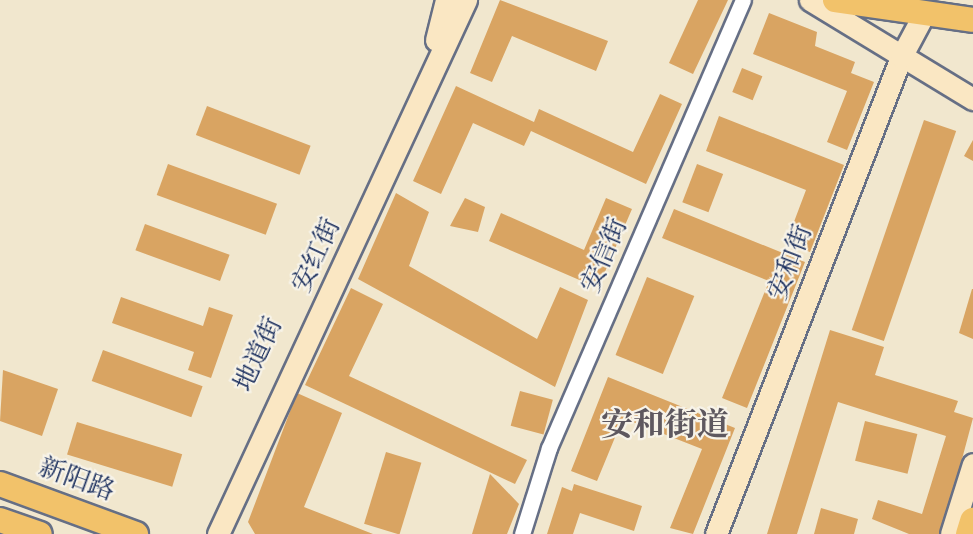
<!DOCTYPE html>
<html>
<head>
<meta charset="utf-8">
<style>
  body { margin:0 }
  #map { position:relative; width:973px; height:534px; overflow:hidden; background:#f1e7ce; font-family:"Sorts Mill Goudy","Noto Serif SC",serif }
  div>[style] { position:absolute }
  .building>* { inset:0; background:#d9a462; transform-origin:0 0 }
  .roads { filter:drop-shadow(2px 0 #666f85) drop-shadow(-2px 0 #666f85) drop-shadow(0 2px #666f85) drop-shadow(0 -2px #666f85) }
  .street>* { height:15px; margin:-7.5px; padding:0 7.5px; transform-origin:7.5px; border-radius:7.5px; background:#fff }
  .secondary>* { height:21px; margin:-10.5px; padding:0 10.5px; transform-origin:10.5px; border-radius:10.5px; background:#fae7c3 }
  .primary>* { height:24px; margin:-12px; padding:0 12px; transform-origin:12px; border-radius:12px; background:#f2c26a }
  .highway>* { height:27px; margin:-13.5px; padding:0 13.5px; transform-origin:13.5px; border-radius:13.5px; background:#f2c26a }
  span { translate:-50% -50%; white-space:nowrap; text-align:center; line-height:1.15; -webkit-text-stroke:4.5px #f7f3e8; paint-order:stroke }
  .street-label { font-size:26px; color:#1b2f5e }
  .district-label { font-size:32px; color:#5e585f; font-weight:700 }
</style>
</head>
<body>
<div id="map">
  <div class="building">
    <i style="clip-path:polygon(500px 0,608px 41px,596px 71px,512px 36px,492px 82px,470px 73px)"></i>
    <i style="clip-path:polygon(698px 0,728px 0,693px 74px,669px 63px)"></i>
    <i style="clip-path:polygon(769px 13px,817px 32px,815px 46px,855px 62px,851px 73px,874px 82px,847px 150px,827px 142px,847px 91px,753px 54px)"></i>
    <i style="left:742px;top:68px;width:22px;height:26px;rotate:22deg"></i>
    <i style="clip-path:polygon(456px 86px,534px 122px,539px 109px,633px 152px,660px 94px,682px 104px,646px 184px,531px 131px,524px 146px,473px 123px,441px 194px,413px 181px)"></i>
    <i style="left:207px;top:106px;width:111px;height:31px;rotate:21deg"></i>
    <i style="clip-path:polygon(719px 116px,844px 165px,810px 252px,786px 243px,806px 190px,706px 151px)"></i>
    <i style="left:924px;top:120px;width:34px;height:222px;rotate:19deg"></i>
    <i style="clip-path:polygon(973px 140px,973px 161px,964px 156px)"></i>
    <i style="left:168px;top:164px;width:116px;height:33px;rotate:20deg"></i>
    <i style="left:697px;top:164px;width:28px;height:41px;rotate:21deg"></i>
    <i style="clip-path:polygon(396px 193px,429px 212px,409px 266px,537px 339px,560px 287px,588px 300px,555px 387px,358px 279px)"></i>
    <i style="clip-path:polygon(465px 198px,485px 207px,478px 232px,450px 226px)"></i>
    <i style="clip-path:polygon(606px 198px,632px 209px,598px 288px,489px 241px,501px 213px,584px 250px)"></i>
    <i style="clip-path:polygon(674px 209px,805px 262px,747px 408px,722px 398px,769px 281px,662px 238px)"></i>
    <i style="left:145px;top:224px;width:90px;height:28px;rotate:20deg"></i>
    <i style="left:647px;top:277px;width:51px;height:84px;rotate:22deg"></i>
    <i style="clip-path:polygon(351px 288px,383px 304px,349px 376px,527px 460px,515px 484px,305px 385px)"></i>
    <i style="clip-path:polygon(972px 289px,973px 289px,973px 339px,959px 333px)"></i>
    <i style="clip-path:polygon(121px 297px,203px 326px,209px 307px,233px 315px,211px 378px,188px 370px,194px 352px,112px 323px)"></i>
    <i style="clip-path:polygon(830px 330px,884px 347px,875px 375px,958px 401px,954px 412px,973px 418px,942px 534px,909px 534px,872px 519px,878px 500px,922px 514px,946px 436px,838px 402px,797px 534px,767px 534px)"></i>
    <i style="left:103px;top:350px;width:106px;height:33px;rotate:20deg"></i>
    <i style="clip-path:polygon(3px 370px,58px 389px,42px 436px,0 421px)"></i>
    <i style="clip-path:polygon(608px 377px,735px 428px,693px 534px,670px 528px,702px 449px,623px 418px,597px 481px,571px 471px)"></i>
    <i style="left:520px;top:391px;width:34px;height:36px;rotate:15deg"></i>
    <i style="clip-path:polygon(297px 393px,342px 413px,304px 507px,373px 534px,255px 534px,248px 522px)"></i>
    <i style="left:865px;top:421px;width:54px;height:41px;rotate:14deg"></i>
    <i style="left:77px;top:422px;width:110px;height:34px;rotate:17deg"></i>
    <i style="left:386px;top:452px;width:37px;height:75px;rotate:17deg"></i>
    <i style="clip-path:polygon(490px 474px,519px 504px,507px 534px,472px 534px)"></i>
    <i style="clip-path:polygon(574px 484px,642px 506px,634px 531px,580px 513px,573px 534px,547px 534px,562px 487px,572px 491px)"></i>
    <i style="clip-path:polygon(821px 508px,858px 519px,854px 534px,814px 534px)"></i>
  </div>
  <div class="roads">
    <div class="street">
      <i style="left:522px;top:534px;width:90px;rotate:-72.6deg"></i>
      <i style="left:549px;top:448px;width:488px;rotate:-66.6deg"></i>
    </div>
    <div class="secondary">
      <i style="left:810px;top:0;width:191px;rotate:31.3deg"></i>
      <i style="left:436px;top:40px;width:41px;rotate:-76deg"></i>
      <i style="left:218px;top:534px;width:589px;rotate:-65.09deg"></i>
      <i style="left:716px;top:534px;width:512px;rotate:-68.8deg"></i>
      <i style="left:901px;top:57px;width:49px;rotate:-61.9deg"></i>
      <i style="left:951px;top:534px;width:73px;rotate:-72.6deg"></i>
    </div>
    <div class="primary">
      <i style="left:835px;top:0;width:139px;rotate:8.2deg"></i>
      <i style="left:0;top:484px;width:145px;rotate:20.2deg"></i>
      <i style="left:0;top:520px;width:42px;rotate:19.3deg"></i>
    </div>
    <div class="highway">
      <i style="left:969px;top:534px;width:14px;rotate:-73deg"></i>
    </div>
  </div>
  <div class="street-label">
    <span style="left:318px;top:256px;rotate:-65deg">安红街</span>
    <span style="left:606px;top:256px;rotate:-67deg">安信街</span>
    <span style="left:792px;top:263px;rotate:-69deg">安和街</span>
    <span style="left:260px;top:355px;rotate:-65deg">地道街</span>
    <span style="left:76px;top:481px;rotate:20deg">新阳路</span>
  </div>
  <div class="district-label">
    <span style="left:665px;top:427px">安和街道</span>
  </div>
</div>
</body>
</html>
